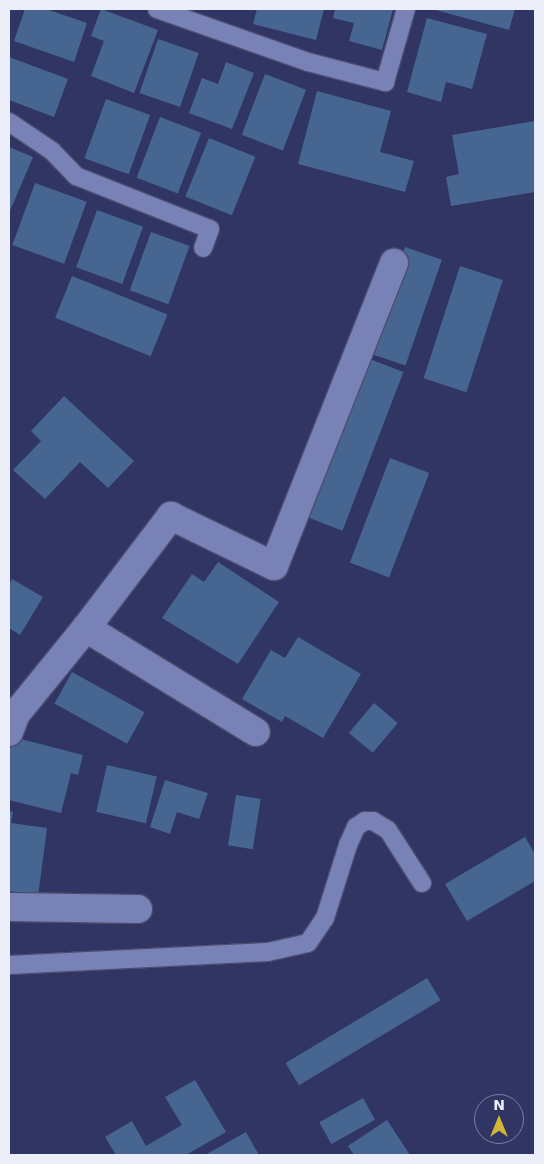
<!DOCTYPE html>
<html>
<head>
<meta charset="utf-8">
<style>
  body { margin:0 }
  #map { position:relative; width:544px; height:1164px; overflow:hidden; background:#303563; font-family:"DejaVu Sans",sans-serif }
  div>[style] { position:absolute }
  .building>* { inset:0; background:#466691; transform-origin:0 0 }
  .roads { filter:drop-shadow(1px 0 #4b4e71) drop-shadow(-1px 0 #4b4e71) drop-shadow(0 1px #4b4e71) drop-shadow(0 -1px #4b4e71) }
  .service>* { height:18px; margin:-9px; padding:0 9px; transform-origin:9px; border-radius:9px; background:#7982b6 }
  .minor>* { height:28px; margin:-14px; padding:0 14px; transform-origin:14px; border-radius:14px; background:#7982b6 }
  span { translate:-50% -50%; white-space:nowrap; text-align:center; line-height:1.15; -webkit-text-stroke:4px #303563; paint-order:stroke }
  .frame { position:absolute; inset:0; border:10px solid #eceffa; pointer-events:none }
  .north { position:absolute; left:474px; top:1094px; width:50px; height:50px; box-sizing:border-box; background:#303563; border:1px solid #7b7f9f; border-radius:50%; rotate:0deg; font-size:14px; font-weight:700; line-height:20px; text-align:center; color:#eceffa }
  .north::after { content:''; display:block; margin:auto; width:18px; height:22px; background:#d3b635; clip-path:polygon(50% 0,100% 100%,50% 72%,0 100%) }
</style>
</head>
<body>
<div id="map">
  <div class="building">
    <i style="clip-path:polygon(25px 9px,46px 9px,87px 23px,74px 62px,14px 41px)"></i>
    <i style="clip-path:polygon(101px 9px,158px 30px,134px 93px,91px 76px,104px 41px,91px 36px)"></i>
    <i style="clip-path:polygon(257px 9px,324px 9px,316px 40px,253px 24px)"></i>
    <i style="clip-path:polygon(335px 9px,393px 9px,382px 50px,349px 41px,354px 23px,333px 18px)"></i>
    <i style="clip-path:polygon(432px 9px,515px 9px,509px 30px)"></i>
    <i style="clip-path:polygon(427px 18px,487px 34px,472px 89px,446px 82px,441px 102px,407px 92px)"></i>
    <i style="left:158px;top:39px;width:43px;height:57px;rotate:19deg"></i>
    <i style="clip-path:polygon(9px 57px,68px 79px,54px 117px,9px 100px)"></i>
    <i style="clip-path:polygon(226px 62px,254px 73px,232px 129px,189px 113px,202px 78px,218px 84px)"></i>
    <i style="left:265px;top:74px;width:44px;height:65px;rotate:21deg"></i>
    <i style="clip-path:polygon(317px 91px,391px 111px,380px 152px,414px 161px,405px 192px,298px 164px)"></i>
    <i style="left:106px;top:99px;width:47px;height:63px;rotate:20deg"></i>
    <i style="left:160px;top:117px;width:44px;height:65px;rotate:21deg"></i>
    <i style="clip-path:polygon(535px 121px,535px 192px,451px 206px,446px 177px,459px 174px,452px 135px)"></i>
    <i style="left:209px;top:138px;width:50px;height:63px;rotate:22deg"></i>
    <i style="clip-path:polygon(9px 147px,33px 157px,9px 213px)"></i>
    <i style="left:35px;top:183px;width:55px;height:66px;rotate:20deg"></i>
    <i style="left:97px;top:210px;width:49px;height:61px;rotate:20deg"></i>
    <i style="left:151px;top:232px;width:41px;height:62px;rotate:20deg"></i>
    <i style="left:405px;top:247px;width:39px;height:112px;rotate:19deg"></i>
    <i style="left:460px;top:266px;width:45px;height:118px;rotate:18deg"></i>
    <i style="left:72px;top:276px;width:103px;height:45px;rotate:22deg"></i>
    <i style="left:367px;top:358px;width:39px;height:170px;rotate:21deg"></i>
    <i style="clip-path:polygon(64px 396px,134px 461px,108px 488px,80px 462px,45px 499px,13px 470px,41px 441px,31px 431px)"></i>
    <i style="left:390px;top:458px;width:42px;height:112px;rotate:21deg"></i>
    <i style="clip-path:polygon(218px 562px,279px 602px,238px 664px,162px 618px,192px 574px,204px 582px)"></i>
    <i style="clip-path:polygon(12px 579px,43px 597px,20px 635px,9px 628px,9px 585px)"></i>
    <i style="clip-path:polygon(298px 637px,361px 674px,323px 738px,285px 716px,282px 722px,242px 699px,271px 650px,285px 658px)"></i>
    <i style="left:72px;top:672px;width:83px;height:36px;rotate:29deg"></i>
    <i style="left:374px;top:703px;width:31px;height:39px;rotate:40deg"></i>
    <i style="clip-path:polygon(13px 737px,83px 755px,78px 775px,71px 773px,61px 813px,9px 800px,9px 754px)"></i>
    <i style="left:107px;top:765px;width:51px;height:48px;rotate:13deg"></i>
    <i style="clip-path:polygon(165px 780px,208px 793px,199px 819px,177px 812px,170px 834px,150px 827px)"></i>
    <i style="left:236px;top:795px;width:25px;height:51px;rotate:9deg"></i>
    <i style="clip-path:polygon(9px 811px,13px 812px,11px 823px,47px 828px,38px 896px,9px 891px)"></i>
    <i style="clip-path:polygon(525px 837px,535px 854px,535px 881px,467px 921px,445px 884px)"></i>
    <i style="left:427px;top:978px;width:26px;height:165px;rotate:59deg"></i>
    <i style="clip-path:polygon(195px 1080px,226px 1132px,186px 1155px,116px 1155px,105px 1137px,132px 1121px,146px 1146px,182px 1125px,165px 1097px)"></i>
    <i style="left:363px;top:1098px;width:25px;height:50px;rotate:61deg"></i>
    <i style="clip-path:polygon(387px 1120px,410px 1155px,354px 1155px,348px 1146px)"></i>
    <i style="clip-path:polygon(246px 1132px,259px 1155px,205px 1155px)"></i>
  </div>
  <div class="roads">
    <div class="service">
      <i style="left:157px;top:9px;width:160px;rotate:19.3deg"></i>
      <i style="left:308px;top:62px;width:80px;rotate:14.6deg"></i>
      <i style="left:385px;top:82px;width:76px;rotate:-74deg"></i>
      <i style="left:9px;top:122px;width:52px;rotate:34deg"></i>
      <i style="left:52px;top:151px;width:35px;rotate:46deg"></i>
      <i style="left:76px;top:176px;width:144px;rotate:21.6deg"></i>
      <i style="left:210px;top:229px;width:20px;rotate:110deg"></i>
      <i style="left:9px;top:965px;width:259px;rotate:-2.9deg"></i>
      <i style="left:268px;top:952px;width:41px;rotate:-12.7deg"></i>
      <i style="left:308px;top:943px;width:30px;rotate:-56deg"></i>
      <i style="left:325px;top:918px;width:77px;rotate:-72.5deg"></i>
      <i style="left:348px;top:845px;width:20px;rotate:-66deg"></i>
      <i style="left:356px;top:827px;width:11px;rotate:-34deg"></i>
      <i style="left:365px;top:821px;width:8px"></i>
      <i style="left:373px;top:821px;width:17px;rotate:31deg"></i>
      <i style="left:388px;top:830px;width:63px;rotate:57.3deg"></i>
    </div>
    <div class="minor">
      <i style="left:86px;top:628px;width:199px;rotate:31.5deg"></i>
      <i style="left:9px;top:732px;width:19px;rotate:-69deg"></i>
      <i style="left:16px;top:714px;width:111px;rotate:-50.9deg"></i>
      <i style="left:86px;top:628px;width:141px;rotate:-52.8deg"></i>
      <i style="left:171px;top:516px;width:114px;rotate:25.9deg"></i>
      <i style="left:274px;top:566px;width:326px;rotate:-68.4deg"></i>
      <i style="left:9px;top:907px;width:129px;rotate:0.9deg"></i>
    </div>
  </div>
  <div class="frame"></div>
  <div class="north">N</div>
</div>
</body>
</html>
